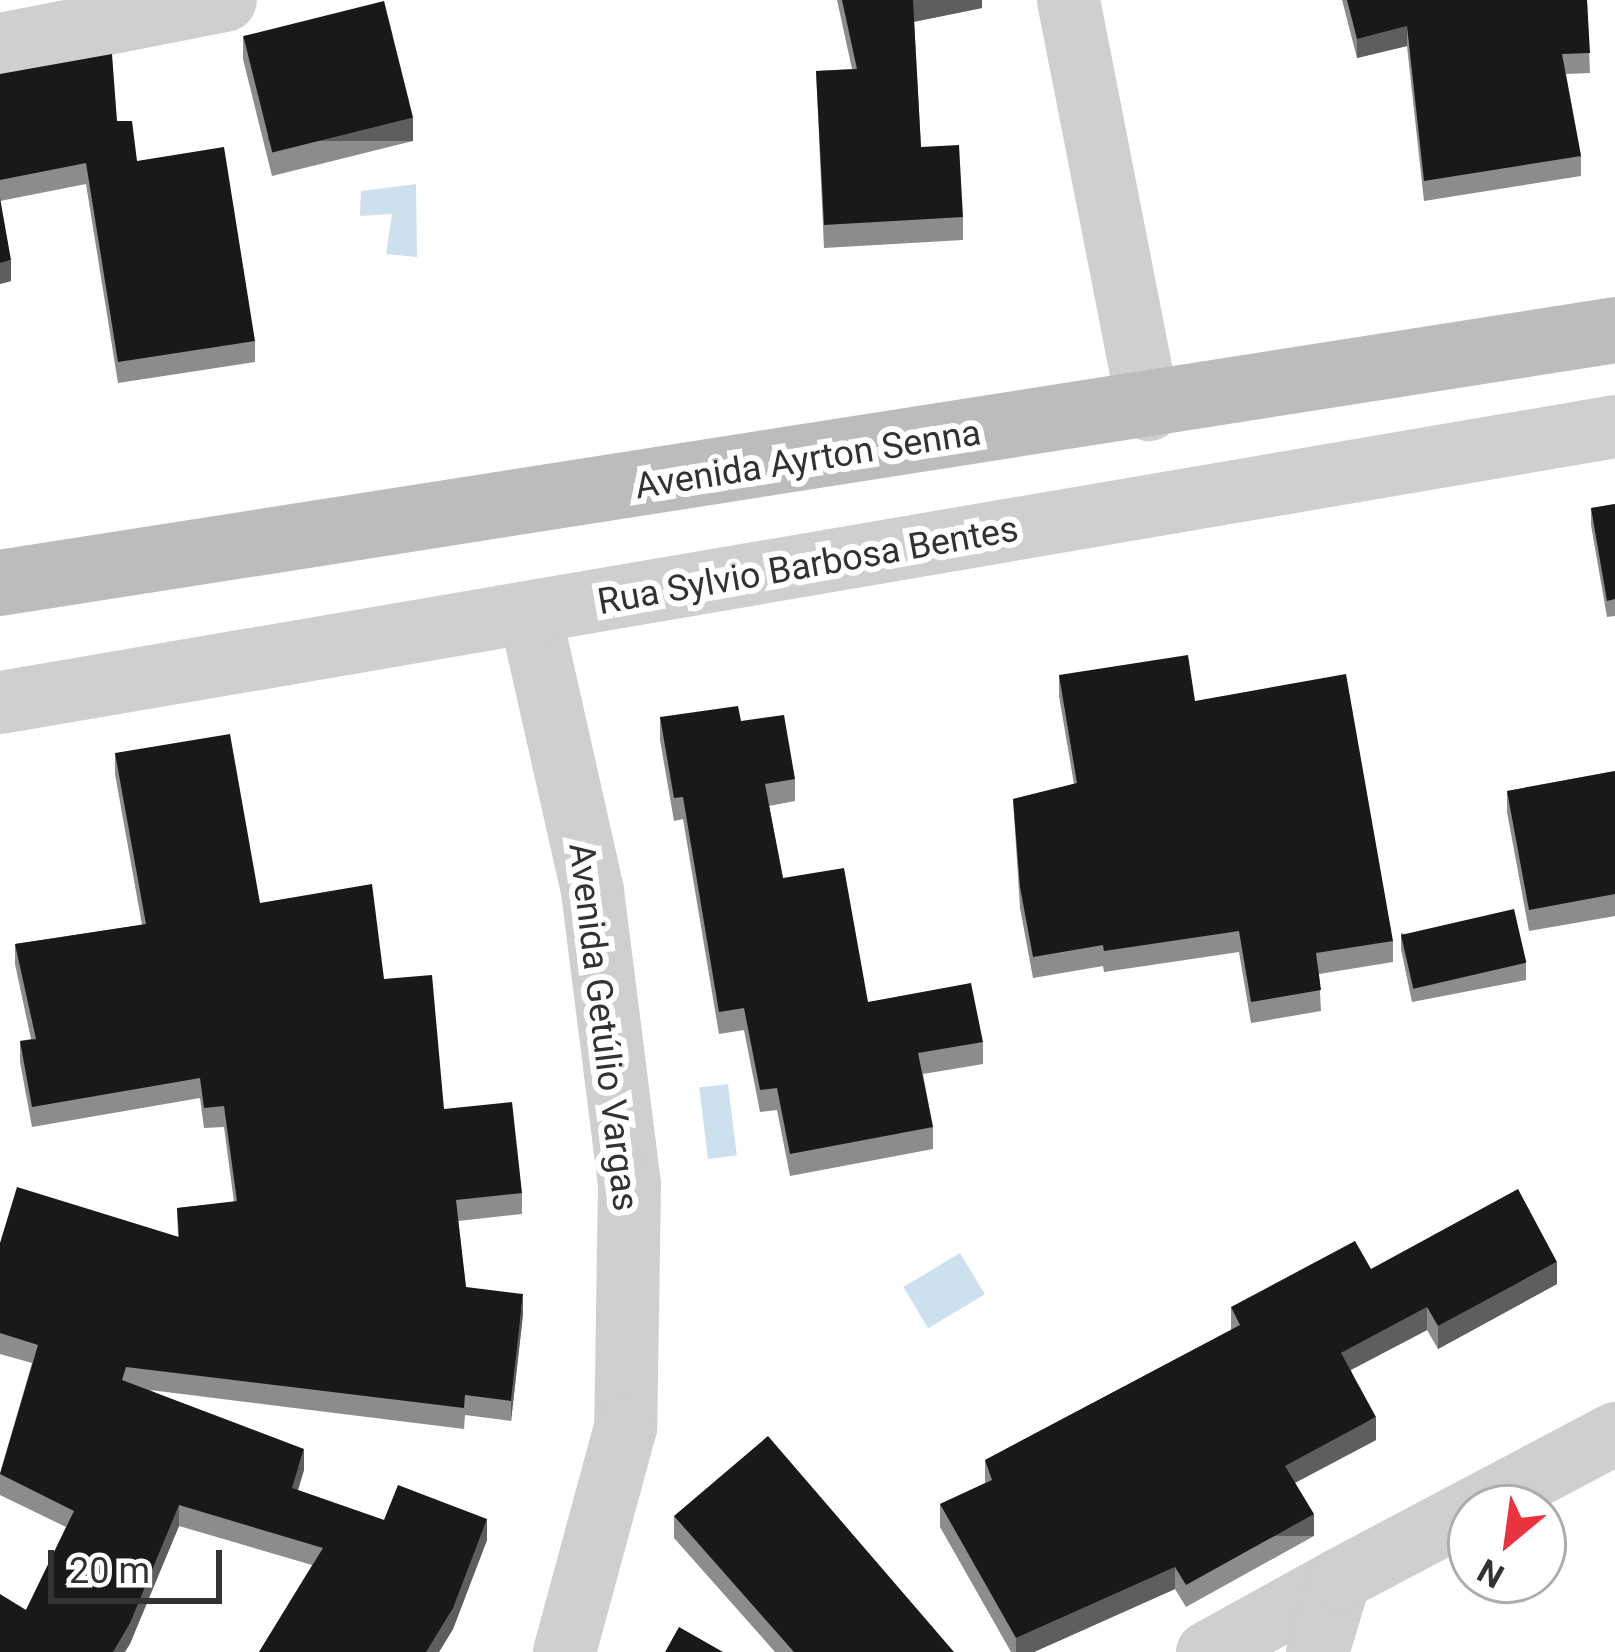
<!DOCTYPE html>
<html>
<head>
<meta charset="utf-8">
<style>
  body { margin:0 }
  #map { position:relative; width:1615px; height:1652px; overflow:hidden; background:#fff; font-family:Roboto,sans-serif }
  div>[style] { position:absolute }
  .water>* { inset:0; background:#cce0ee; transform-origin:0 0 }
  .minor>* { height:63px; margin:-31.5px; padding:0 31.5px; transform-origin:31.5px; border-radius:31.5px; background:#cfcfcf }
  .secondary>* { height:66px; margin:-33px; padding:0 33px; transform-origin:33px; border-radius:33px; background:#bcbcbc }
  .wall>* { inset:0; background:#8c8c8c }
  .shaded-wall>* { inset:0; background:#5e5e5e; transform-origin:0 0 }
  .building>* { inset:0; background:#191919; transform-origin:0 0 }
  span { translate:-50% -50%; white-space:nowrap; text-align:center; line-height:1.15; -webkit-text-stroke:12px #fff; paint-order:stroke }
  .street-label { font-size:36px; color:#323232 }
  .north { position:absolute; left:1447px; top:1484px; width:120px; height:120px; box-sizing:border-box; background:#fff; border:3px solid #adadad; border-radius:50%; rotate:209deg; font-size:33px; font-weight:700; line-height:48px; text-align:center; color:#323232 }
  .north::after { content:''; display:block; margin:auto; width:42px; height:54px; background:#e9333f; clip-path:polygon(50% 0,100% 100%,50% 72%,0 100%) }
  .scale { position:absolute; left:48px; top:1550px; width:174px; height:54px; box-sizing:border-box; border:6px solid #323232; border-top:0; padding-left:15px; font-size:36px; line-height:42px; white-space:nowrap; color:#323232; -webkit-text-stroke:9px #fff; paint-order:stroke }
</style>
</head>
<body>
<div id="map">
  <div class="water">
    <i style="clip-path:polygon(416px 184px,417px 257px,386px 254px,392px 214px,360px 216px,361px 191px)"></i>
    <i style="left:728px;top:1084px;width:72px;height:29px;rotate:83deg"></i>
    <i style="left:960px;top:1253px;width:48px;height:66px;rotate:59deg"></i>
  </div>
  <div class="minor">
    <i style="left:1068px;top:0;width:417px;rotate:78.9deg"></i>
    <i style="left:0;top:44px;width:229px;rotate:-11.1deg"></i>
    <i style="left:530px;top:615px;width:283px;rotate:77.3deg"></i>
    <i style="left:592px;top:891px;width:296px;rotate:82.8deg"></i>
    <i style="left:629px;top:1185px;width:242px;rotate:90.9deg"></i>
    <i style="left:625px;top:1427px;width:233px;rotate:105.2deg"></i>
    <i style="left:0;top:702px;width:1638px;rotate:-9.7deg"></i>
    <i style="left:1473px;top:1508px;width:161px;rotate:-27.8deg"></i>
    <i style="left:1207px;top:1652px;width:151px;rotate:-28.9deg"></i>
    <i style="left:1317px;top:1652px;width:76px;rotate:-73.2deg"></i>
    <i style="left:1339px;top:1579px;width:149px;rotate:-27.9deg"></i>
  </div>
  <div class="secondary">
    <i style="left:0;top:583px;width:1635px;rotate:-8.9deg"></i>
  </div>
  <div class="wall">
    <i style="clip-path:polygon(837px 0,982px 0,982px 8px,914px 22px,921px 147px,963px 217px,963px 240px,824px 248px,816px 71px,852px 69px)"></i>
    <i style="clip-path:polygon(1342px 0,1587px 0,1590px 73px,1566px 74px,1581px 156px,1581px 176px,1424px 201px,1407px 46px,1357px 58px)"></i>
    <i style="clip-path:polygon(243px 36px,413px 141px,272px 176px,243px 59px)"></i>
    <i style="clip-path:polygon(0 74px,117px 121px,137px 161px,255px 341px,255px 362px,118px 383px,86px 184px,0 201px,11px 281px,0 284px)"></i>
    <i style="clip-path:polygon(1615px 504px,1615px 616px,1607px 617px,1591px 525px,1591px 508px)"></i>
    <i style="clip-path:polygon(1059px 675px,1195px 701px,1393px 941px,1393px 962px,1319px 974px,1321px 1011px,1251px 1023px,1239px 952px,1104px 972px,1103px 966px,1033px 978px,1020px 908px,1013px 799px,1074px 784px,1059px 696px)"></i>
    <i style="clip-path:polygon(660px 717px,741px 721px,795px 779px,795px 801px,769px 806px,783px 878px,868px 1002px,983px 1042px,983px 1064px,923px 1074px,933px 1127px,933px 1149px,790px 1176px,777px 1110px,760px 1112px,744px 1030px,719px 1034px,683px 819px,674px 821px,660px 740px)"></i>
    <i style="clip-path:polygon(115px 753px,260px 903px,384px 979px,444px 1109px,522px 1193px,522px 1214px,458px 1221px,466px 1287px,523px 1314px,511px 1421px,465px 1415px,464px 1429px,150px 1390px,304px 1470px,298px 1490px,384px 1520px,487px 1540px,453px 1629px,439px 1652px,259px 1652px,312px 1565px,179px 1526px,125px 1652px,0 1652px,26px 1610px,66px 1527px,0 1495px,0 1473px,32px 1363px,0 1354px,0 1243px,178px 1237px,177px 1208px,234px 1202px,224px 1127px,204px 1128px,200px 1098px,32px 1127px,20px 1062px,20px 1041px,31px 1039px,15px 964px,15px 944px,142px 925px,115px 774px)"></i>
    <i style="clip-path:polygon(1615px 771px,1615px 916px,1529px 931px,1507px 812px,1507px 791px)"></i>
    <i style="clip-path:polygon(1401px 933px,1526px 963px,1526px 980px,1412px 1002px,1401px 949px)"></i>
    <i style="clip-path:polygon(1371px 1269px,1557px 1284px,1438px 1349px,1427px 1330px,1351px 1370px,1376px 1440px,1295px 1483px,1314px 1536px,1186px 1607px,1175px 1589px,1034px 1652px,1011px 1652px,940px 1527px,940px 1504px,985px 1483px,985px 1460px,1231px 1330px,1231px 1307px)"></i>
    <i style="clip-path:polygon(674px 1516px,954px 1652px,775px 1652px,674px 1538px)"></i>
  </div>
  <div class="shaded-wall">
    <i style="clip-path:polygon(912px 0,982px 0,982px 8px,912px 22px)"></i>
    <i style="clip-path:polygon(1407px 26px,1407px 46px,1357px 58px,1357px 39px)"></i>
    <i style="left:413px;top:117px;width:24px;height:145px;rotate:90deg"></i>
    <i style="clip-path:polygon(11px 260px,11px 281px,0 284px,0 263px)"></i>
    <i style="clip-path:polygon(1557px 1262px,1557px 1284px,1438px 1349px,1438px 1326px)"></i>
    <i style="clip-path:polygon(523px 1294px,523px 1314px,511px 1421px,511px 1401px)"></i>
    <i style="clip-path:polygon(1427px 1307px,1427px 1330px,1341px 1375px,1341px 1353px)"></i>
    <i style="clip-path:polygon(1376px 1417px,1376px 1440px,1285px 1488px,1285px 1466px)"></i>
    <i style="clip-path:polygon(304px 1449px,304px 1470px,292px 1509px,292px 1488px)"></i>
    <i style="clip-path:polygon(179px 1505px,179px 1526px,130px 1644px,125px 1652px,113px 1652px)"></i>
    <i style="left:1314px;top:1514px;width:22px;height:146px;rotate:90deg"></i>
    <i style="clip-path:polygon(487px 1519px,487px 1540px,453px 1629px,439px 1652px,426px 1652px)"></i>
    <i style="clip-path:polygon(1175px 1567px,1175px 1589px,1034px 1652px,1016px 1652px,1016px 1638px)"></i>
  </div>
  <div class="building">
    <i style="clip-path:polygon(842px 0,913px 0,921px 147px,959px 145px,963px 217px,824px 225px,816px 71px,857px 69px)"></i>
    <i style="clip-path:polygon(1347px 0,1587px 0,1590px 53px,1562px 54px,1581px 156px,1424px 181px,1407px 26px,1357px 39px)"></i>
    <i style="left:384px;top:1px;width:120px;height:145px;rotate:76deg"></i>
    <i style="clip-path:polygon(112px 54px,117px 121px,132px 121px,137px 161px,224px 147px,255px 341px,118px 362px,86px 163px,0 180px,0 74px)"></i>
    <i style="clip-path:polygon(0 198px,11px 260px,0 263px)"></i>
    <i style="clip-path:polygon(1615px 504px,1615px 599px,1607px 601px,1591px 508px)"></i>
    <i style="clip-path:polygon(1188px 655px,1195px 701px,1346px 674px,1393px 941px,1316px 953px,1321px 990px,1251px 1002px,1239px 931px,1104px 951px,1103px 945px,1033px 957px,1020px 887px,1013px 799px,1077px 783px,1059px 675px)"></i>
    <i style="clip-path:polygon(738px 706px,741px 721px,784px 715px,795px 779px,765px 784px,783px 878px,844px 868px,868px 1002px,971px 983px,983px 1042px,918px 1053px,933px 1127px,790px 1154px,777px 1088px,760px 1090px,744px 1008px,719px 1012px,683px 797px,674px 798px,660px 717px)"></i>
    <i style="clip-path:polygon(230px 734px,260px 903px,372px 884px,384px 979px,432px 975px,444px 1109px,512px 1102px,522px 1193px,456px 1200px,466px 1287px,523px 1294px,511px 1401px,465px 1395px,464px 1408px,126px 1367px,122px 1380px,304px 1449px,292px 1488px,384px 1520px,398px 1485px,487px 1519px,453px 1608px,426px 1652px,259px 1652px,323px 1548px,179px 1505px,130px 1623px,113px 1652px,0 1652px,0 1594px,26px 1610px,74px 1511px,0 1474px,38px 1345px,0 1333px,0 1243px,17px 1187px,179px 1237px,177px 1208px,237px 1201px,224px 1106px,204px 1108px,200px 1078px,32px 1107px,20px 1041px,36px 1039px,15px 944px,146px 924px,115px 753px)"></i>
    <i style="clip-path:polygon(1615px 771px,1615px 894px,1529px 910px,1507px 791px)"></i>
    <i style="left:1514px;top:909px;width:55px;height:116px;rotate:77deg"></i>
    <i style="clip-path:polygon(1518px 1189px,1557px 1262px,1438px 1326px,1427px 1307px,1341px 1353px,1376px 1417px,1285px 1466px,1314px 1514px,1186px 1585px,1175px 1567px,1016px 1638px,940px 1504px,992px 1480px,985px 1460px,1240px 1325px,1231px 1307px,1355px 1241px,1371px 1269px)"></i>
    <i style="clip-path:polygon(768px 1436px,954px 1652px,794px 1652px,674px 1516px)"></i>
    <i style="clip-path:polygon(679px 1627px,723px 1652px,665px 1652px)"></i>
  </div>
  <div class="street-label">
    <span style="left:808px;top:460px;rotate:-9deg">Avenida Ayrton Senna</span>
    <span style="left:808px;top:566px;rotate:-10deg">Rua Sylvio Barbosa Bentes</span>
    <span style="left:603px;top:1027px;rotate:83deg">Avenida Getúlio Vargas</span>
  </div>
  <div class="north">N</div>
  <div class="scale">20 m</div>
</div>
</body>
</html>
